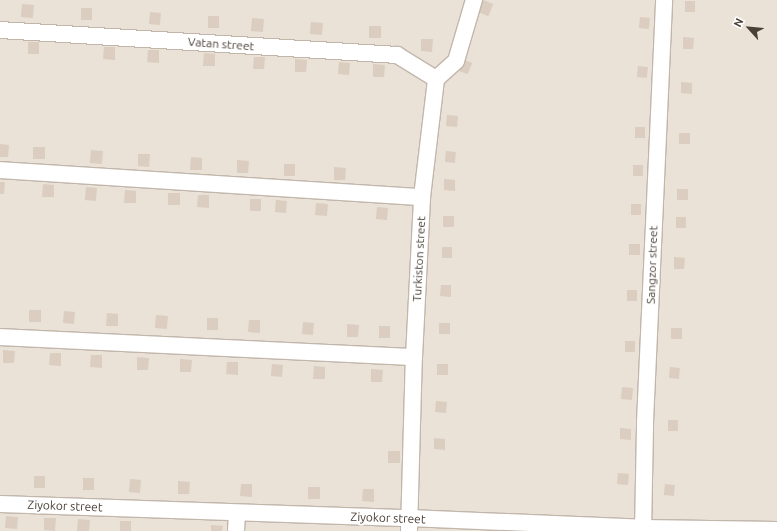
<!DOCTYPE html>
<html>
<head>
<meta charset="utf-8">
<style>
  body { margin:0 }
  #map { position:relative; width:777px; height:531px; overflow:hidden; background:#f6f0e9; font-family:Ubuntu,sans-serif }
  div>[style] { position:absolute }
  .residential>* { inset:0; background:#eae1d7; transform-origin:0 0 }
  .building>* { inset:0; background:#dbcdc0; transform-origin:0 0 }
  .roads { filter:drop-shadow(1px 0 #c2b6ab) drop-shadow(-1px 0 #c2b6ab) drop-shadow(0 1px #c2b6ab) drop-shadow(0 -1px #c2b6ab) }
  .minor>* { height:16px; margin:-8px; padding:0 8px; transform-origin:8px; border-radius:8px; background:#fff }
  span { translate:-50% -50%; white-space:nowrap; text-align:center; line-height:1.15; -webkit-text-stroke:4px #fff; paint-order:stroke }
  .street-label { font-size:12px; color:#4a4037 }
  .north { position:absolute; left:729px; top:8px; width:40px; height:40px; -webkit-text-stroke:3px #fff; paint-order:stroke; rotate:297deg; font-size:11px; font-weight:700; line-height:16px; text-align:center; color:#4a4037 }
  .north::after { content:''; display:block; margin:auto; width:14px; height:18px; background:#4a4037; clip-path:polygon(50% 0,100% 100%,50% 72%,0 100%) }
</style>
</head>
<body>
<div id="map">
  <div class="residential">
    <i style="left:0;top:0;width:777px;height:531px"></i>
  </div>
  <div class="building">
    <i style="left:483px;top:0;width:11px;height:13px;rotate:22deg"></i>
    <i style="left:685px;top:1px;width:10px;height:11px"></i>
    <i style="left:22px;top:4px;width:12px;height:13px;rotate:5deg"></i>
    <i style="left:81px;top:8px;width:11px;height:12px"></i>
    <i style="left:150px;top:12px;width:11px;height:12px;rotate:5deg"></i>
    <i style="left:208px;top:16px;width:11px;height:12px"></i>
    <i style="left:640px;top:17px;width:10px;height:11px;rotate:6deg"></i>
    <i style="left:252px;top:18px;width:12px;height:13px;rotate:5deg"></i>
    <i style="left:311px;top:22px;width:12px;height:12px;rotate:5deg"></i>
    <i style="left:369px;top:26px;width:12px;height:12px"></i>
    <i style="clip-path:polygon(683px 37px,694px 38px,693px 49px,683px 49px)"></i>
    <i style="clip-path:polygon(421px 39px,433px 39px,432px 52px,421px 51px)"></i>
    <i style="left:28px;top:42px;width:11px;height:12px"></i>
    <i style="clip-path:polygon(104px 47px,115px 47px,115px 60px,103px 59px)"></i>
    <i style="clip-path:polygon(148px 50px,159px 50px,159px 63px,147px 62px)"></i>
    <i style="clip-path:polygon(204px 53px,215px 54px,215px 66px,203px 66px)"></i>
    <i style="clip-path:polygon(254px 57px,265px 57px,264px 69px,253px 69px)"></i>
    <i style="clip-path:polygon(295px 59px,307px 60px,306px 72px,295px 72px)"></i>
    <i style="left:462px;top:59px;width:11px;height:12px;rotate:22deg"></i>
    <i style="left:339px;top:62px;width:11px;height:12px;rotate:5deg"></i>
    <i style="clip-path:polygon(373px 64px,385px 65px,384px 77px,373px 77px)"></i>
    <i style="left:638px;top:66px;width:10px;height:11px;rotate:6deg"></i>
    <i style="clip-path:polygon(681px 82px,692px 83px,692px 94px,681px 93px)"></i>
    <i style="left:447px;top:115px;width:11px;height:11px;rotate:5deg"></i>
    <i style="left:635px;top:127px;width:10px;height:11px"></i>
    <i style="left:679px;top:133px;width:11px;height:11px"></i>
    <i style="clip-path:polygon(0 144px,9px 145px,8px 157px,0 157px)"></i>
    <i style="left:33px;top:147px;width:12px;height:12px"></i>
    <i style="left:91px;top:150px;width:12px;height:13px;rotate:5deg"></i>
    <i style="left:446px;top:151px;width:10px;height:11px;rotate:6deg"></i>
    <i style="clip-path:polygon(138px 154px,150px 154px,149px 167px,138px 166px)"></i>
    <i style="clip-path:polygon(191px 157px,202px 158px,202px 170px,190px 170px)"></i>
    <i style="clip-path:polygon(237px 160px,249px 161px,248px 173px,237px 173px)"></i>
    <i style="left:284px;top:164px;width:11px;height:12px"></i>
    <i style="left:633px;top:165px;width:10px;height:11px"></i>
    <i style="clip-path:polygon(334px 167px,346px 168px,345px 180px,334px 180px)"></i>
    <i style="clip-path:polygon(444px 179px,455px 180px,455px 191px,444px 190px)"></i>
    <i style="clip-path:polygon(0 182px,5px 182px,4px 194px,0 194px)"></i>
    <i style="clip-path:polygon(43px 184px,54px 185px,54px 197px,42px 197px)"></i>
    <i style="left:86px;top:187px;width:11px;height:13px;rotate:5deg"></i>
    <i style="left:677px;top:189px;width:11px;height:11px"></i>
    <i style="clip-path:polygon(125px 190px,136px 191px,136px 203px,124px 203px)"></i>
    <i style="left:168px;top:193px;width:12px;height:12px"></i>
    <i style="clip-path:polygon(198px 195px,209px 195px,209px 208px,197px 207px)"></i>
    <i style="left:250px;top:199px;width:11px;height:12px"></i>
    <i style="left:276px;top:200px;width:11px;height:12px;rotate:5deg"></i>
    <i style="left:316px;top:203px;width:12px;height:12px;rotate:5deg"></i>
    <i style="left:631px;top:204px;width:10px;height:11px"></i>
    <i style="left:377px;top:207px;width:11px;height:12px;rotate:5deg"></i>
    <i style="left:443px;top:216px;width:11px;height:11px"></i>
    <i style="left:676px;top:217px;width:10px;height:11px"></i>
    <i style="left:629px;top:244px;width:11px;height:11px"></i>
    <i style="left:442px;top:247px;width:10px;height:11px"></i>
    <i style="clip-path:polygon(674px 257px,685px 258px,684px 269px,674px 269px)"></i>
    <i style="clip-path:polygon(441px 285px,451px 285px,451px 297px,440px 296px)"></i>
    <i style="left:627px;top:290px;width:10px;height:11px"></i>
    <i style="left:29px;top:310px;width:12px;height:12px"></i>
    <i style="left:64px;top:311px;width:11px;height:12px;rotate:5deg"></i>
    <i style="clip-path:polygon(107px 313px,118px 314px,118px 326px,106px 326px)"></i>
    <i style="left:156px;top:315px;width:12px;height:13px;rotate:5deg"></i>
    <i style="left:207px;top:318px;width:11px;height:12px"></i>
    <i style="clip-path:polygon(249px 320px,260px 320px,260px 333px,248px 332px)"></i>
    <i style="left:303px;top:322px;width:11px;height:12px;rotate:5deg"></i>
    <i style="left:439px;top:323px;width:11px;height:11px"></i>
    <i style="clip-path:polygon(347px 324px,359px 325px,358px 337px,347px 337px)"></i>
    <i style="left:379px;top:326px;width:11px;height:12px"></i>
    <i style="left:671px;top:328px;width:11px;height:11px"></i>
    <i style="left:625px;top:341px;width:10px;height:11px"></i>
    <i style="clip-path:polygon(3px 350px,15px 351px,14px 363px,3px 363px)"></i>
    <i style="clip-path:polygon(50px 353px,61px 353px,61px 366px,49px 365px)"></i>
    <i style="clip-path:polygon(91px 355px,102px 355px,102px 368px,90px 367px)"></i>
    <i style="clip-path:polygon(137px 357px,149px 358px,148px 370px,137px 370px)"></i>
    <i style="clip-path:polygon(180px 359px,192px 360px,191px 372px,180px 372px)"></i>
    <i style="clip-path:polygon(227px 362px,238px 362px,238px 375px,226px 374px)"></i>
    <i style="left:272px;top:364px;width:11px;height:12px;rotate:5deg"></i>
    <i style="left:437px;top:364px;width:11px;height:11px"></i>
    <i style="clip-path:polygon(314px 366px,325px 367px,325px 379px,313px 379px)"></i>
    <i style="left:670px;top:367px;width:10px;height:11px;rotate:6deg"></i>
    <i style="clip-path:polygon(371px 369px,383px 370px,382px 382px,371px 382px)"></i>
    <i style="left:622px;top:387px;width:11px;height:12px;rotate:5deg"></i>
    <i style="left:436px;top:401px;width:11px;height:11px;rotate:5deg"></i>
    <i style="left:668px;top:420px;width:10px;height:11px"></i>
    <i style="clip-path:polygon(620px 428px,631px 429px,631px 440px,620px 439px)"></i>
    <i style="clip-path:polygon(434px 438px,445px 439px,445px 450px,434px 449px)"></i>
    <i style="left:388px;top:451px;width:12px;height:12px"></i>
    <i style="left:618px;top:473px;width:11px;height:11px;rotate:5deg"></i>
    <i style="left:34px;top:476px;width:11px;height:12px"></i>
    <i style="left:83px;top:478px;width:11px;height:12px"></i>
    <i style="left:130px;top:479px;width:11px;height:13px;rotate:5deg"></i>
    <i style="clip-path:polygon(178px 481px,190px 482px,189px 494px,178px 494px)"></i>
    <i style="clip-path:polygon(241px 484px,252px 484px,252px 497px,240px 496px)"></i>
    <i style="left:665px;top:484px;width:10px;height:11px;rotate:6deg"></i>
    <i style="left:308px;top:487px;width:12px;height:12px"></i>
    <i style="clip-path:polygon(363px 489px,374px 489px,374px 502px,362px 501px)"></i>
    <i style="left:6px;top:516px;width:12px;height:12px;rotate:5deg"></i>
    <i style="clip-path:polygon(44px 518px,56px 518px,55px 531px,44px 530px)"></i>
    <i style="left:78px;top:519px;width:12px;height:12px;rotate:5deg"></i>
    <i style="left:120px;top:521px;width:11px;height:10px"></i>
    <i style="clip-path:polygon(211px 525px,223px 526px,222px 531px,211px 531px)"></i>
  </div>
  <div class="roads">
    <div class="minor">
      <i style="left:0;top:30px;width:398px;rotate:3.6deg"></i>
      <i style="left:397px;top:55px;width:46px;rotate:31.6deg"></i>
      <i style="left:0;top:170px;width:423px;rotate:3.7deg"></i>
      <i style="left:0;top:337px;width:414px;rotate:2.8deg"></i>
      <i style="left:0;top:504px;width:409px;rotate:2deg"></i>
      <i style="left:409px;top:518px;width:234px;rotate:2.4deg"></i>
      <i style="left:643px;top:528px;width:134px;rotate:0.9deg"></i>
      <i style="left:236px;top:531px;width:18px;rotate:-87deg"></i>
      <i style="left:409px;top:531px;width:174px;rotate:-88.4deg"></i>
      <i style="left:414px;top:357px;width:160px;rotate:-87.1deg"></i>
      <i style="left:422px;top:197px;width:119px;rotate:-83.2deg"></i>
      <i style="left:436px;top:79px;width:27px;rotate:-42deg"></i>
      <i style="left:456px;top:61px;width:64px;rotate:-73.6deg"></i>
      <i style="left:643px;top:531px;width:109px;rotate:-88.9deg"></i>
      <i style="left:645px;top:422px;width:422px;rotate:-87.4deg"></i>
    </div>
  </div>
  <div class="street-label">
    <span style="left:221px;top:44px;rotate:4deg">Vatan street</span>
    <span style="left:419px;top:259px;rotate:-87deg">Turkiston street</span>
    <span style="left:652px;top:265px;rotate:-88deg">Sangzor street</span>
    <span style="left:65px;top:506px;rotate:2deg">Ziyokor street</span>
    <span style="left:388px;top:518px;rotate:2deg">Ziyokor street</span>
  </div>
  <div class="north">N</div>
</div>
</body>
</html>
